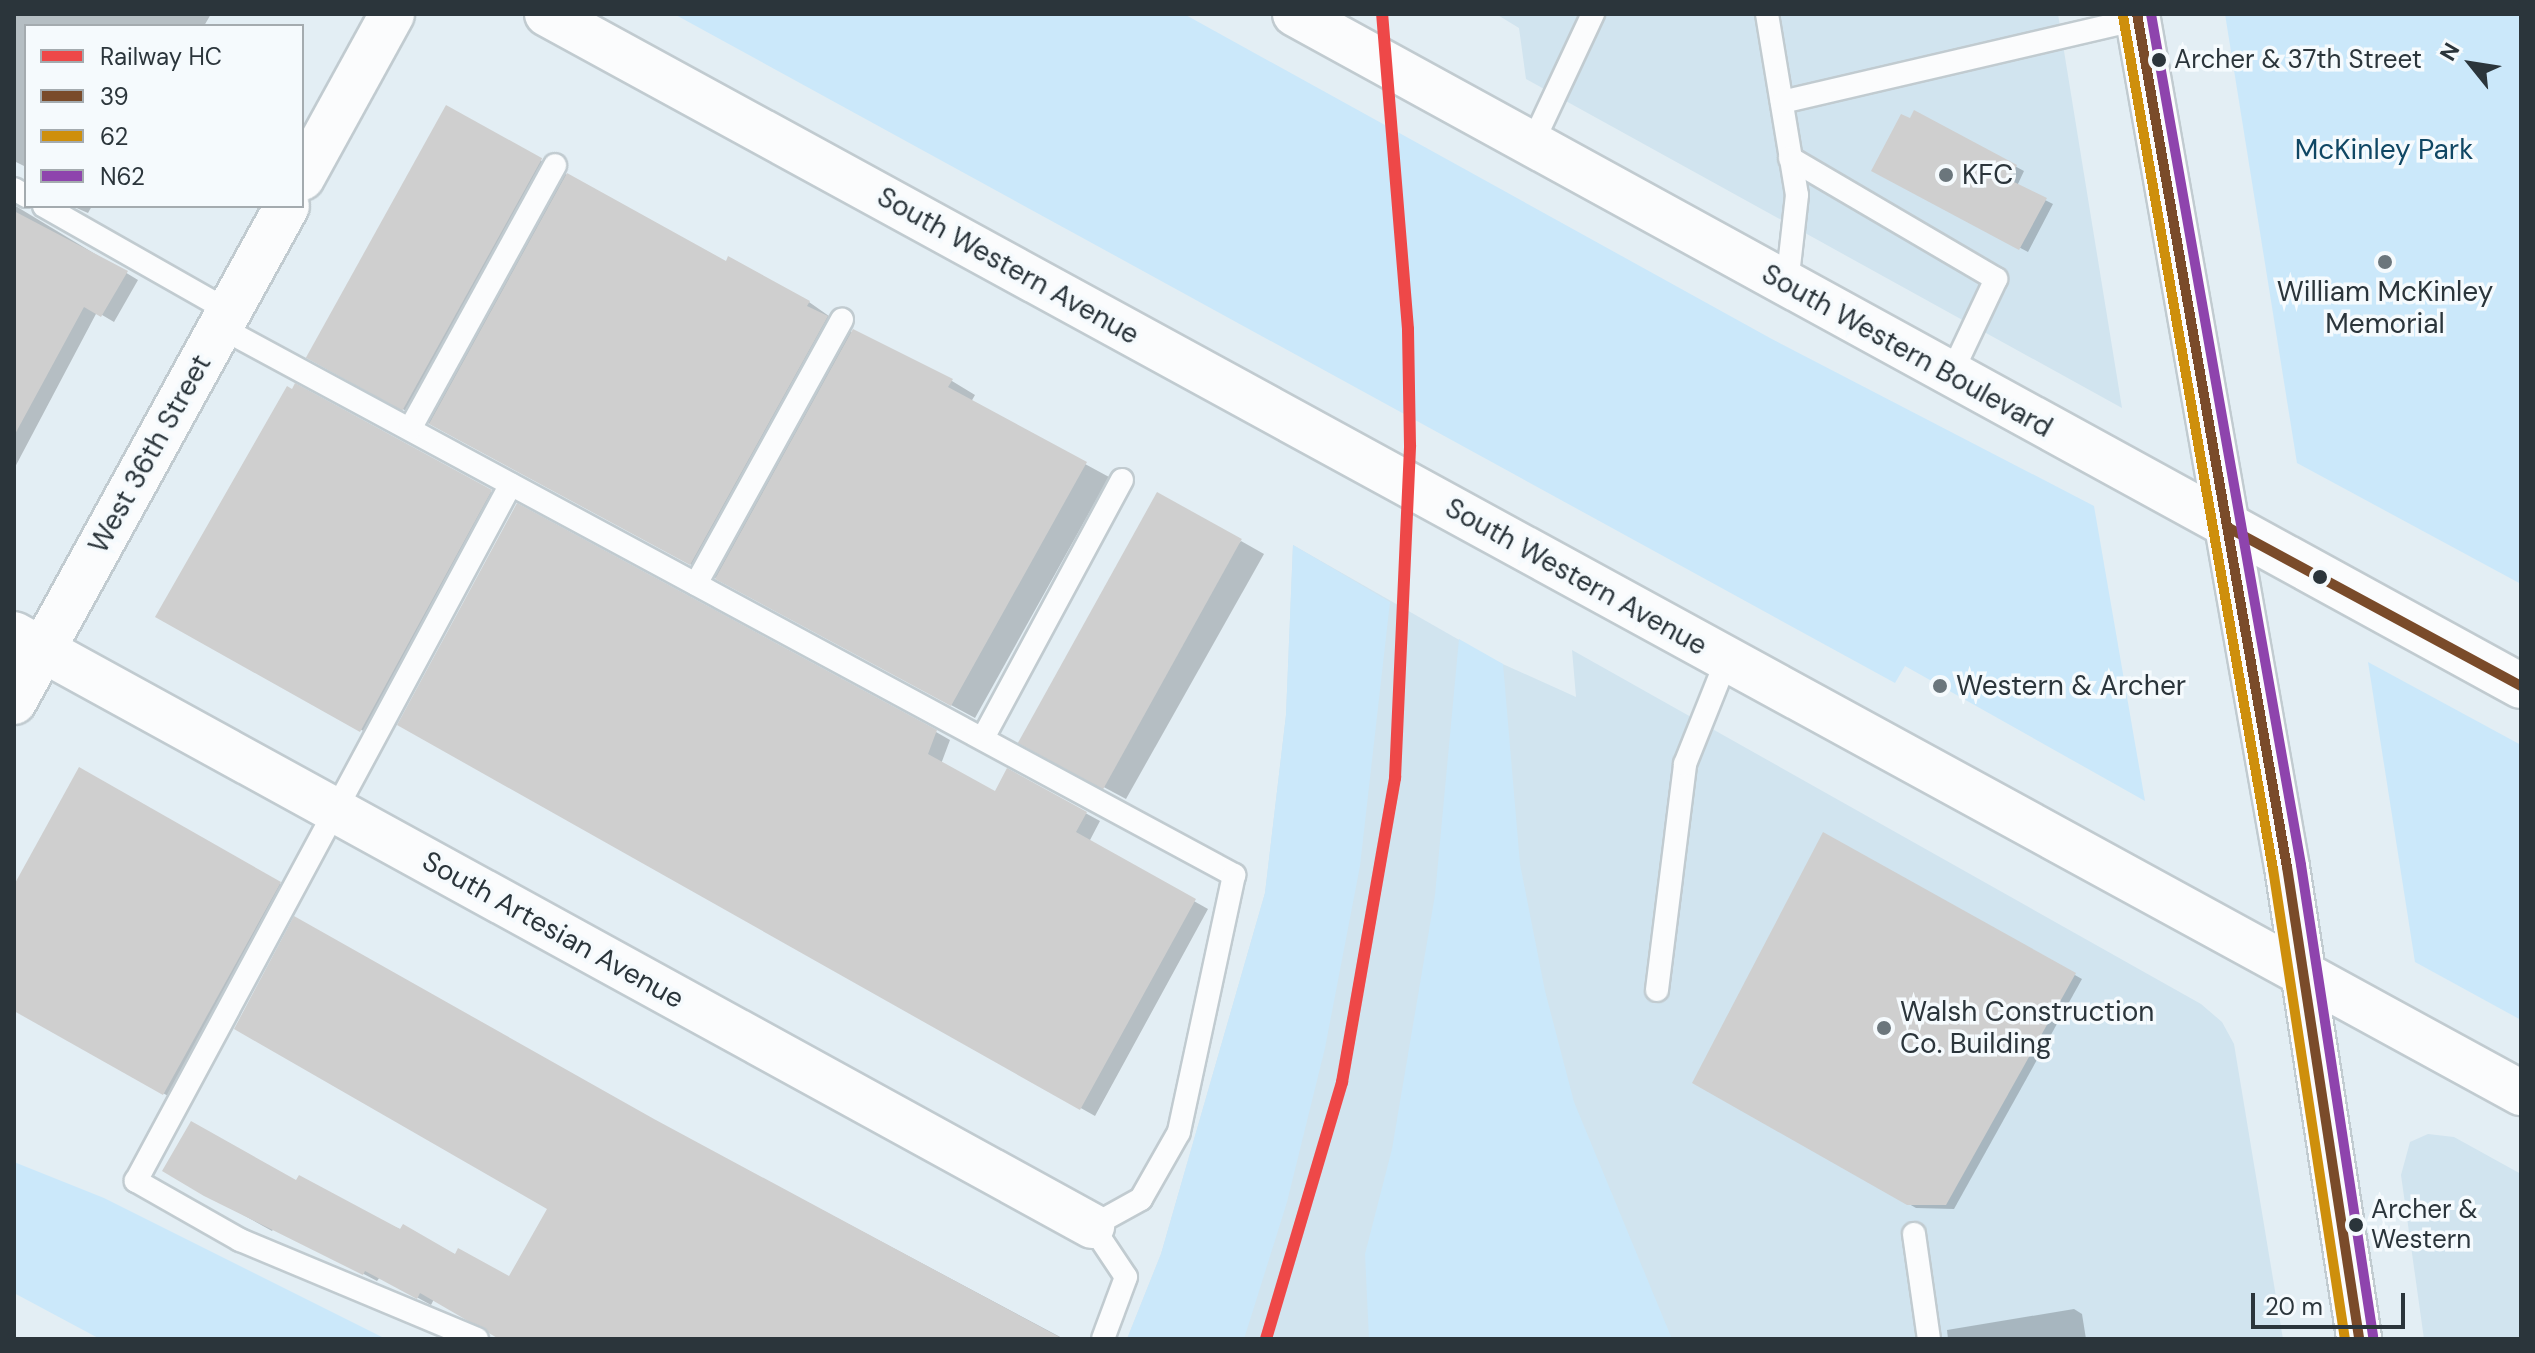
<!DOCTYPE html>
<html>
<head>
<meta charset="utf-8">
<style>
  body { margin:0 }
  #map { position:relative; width:2535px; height:1353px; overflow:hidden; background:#e3eef4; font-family:"DM Sans",sans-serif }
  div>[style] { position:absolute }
  .built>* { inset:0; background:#d1e4ef }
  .green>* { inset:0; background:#cbe8fa }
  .shadow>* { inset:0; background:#0003 }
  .building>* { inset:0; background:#cfcfcf; transform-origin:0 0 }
  .roads { filter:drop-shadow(2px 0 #c1cbd0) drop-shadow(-2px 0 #c1cbd0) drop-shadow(0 2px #c1cbd0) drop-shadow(0 -2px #c1cbd0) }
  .service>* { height:22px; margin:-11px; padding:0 11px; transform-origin:11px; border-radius:11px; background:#fbfcfd }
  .minor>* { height:44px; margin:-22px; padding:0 22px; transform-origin:22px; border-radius:22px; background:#fbfcfd }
  .tertiary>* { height:44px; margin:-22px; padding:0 22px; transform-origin:22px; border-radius:22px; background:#fbfcfd }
  .secondary>* { height:44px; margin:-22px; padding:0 22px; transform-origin:22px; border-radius:22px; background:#fbfcfd }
  .bus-1>* { height:10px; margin:-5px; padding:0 5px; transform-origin:5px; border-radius:5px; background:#7a4b2a }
  .bus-2>* { height:10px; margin:-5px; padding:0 5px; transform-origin:5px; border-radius:5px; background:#ce8f0c }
  .bus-3>* { height:10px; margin:-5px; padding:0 5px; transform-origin:5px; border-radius:5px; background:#8e44ad }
  .rail-1>* { height:12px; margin:-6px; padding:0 6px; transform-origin:6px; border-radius:6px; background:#ee4848 }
  .dots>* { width:22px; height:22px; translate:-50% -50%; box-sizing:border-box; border:4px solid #f5fafd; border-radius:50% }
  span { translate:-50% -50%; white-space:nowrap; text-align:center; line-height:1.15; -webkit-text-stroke:7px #f5fafd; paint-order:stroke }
  .bus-label { font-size:26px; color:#2b353b }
  .left { translate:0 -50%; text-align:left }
  .park-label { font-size:28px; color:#104764 }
  .poi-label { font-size:28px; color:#2b353b }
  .street-label { font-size:28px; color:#2b353b }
  .frame { position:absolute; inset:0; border:16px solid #2b353b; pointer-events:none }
  .legend { position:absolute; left:24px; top:24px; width:280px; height:184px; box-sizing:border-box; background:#f5fafd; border:2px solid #a4abaf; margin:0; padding:10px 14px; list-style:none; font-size:24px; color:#2b353b }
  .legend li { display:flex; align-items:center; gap:16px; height:40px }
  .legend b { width:40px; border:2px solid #a4abaf }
  .north { position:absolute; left:2431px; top:24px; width:80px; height:80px; -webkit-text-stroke:6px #f5fafd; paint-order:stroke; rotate:300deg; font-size:22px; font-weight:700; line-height:32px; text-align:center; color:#2b353b }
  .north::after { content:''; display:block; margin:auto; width:28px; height:36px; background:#2b353b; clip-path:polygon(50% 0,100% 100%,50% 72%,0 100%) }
  .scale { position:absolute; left:2251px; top:1293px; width:154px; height:36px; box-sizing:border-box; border:4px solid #2b353b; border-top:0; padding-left:10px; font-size:24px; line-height:28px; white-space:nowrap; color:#2b353b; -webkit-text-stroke:6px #f5fafd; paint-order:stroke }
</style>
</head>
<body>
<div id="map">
  <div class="built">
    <i style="clip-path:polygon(1496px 14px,2058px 14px,2122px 408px,1526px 79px,1519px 28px)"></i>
    <i style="clip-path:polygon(1293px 545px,1496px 661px,1576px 697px,1572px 650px,2201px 1004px,2222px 1022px,2234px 1044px,2283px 1339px,1127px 1339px,1161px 1254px,1265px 893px,1286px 715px)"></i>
    <i style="clip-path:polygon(2428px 1134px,2454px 1137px,2521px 1174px,2521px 1339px,2424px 1339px,2401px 1175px,2410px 1142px)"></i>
  </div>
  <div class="green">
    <i style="clip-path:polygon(674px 14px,1184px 14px,1770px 338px,2094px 506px,2145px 801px,1905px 666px,1895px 683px)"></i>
    <i style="clip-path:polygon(2225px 14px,2521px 14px,2521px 584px,2297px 463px)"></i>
    <i style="clip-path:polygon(1293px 545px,1390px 602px,1360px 866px,1325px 1048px,1287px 1202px,1244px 1339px,1127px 1339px,1161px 1254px,1265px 893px,1286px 715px)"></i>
    <i style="clip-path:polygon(1459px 639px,1503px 664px,1520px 864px,1545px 991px,1574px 1102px,1672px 1339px,1369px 1339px,1365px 1254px,1392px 1149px,1435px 895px)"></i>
    <i style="clip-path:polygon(2368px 662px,2521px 745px,2521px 1020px,2415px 962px)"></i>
    <i style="clip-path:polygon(14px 1162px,104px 1198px,386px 1339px,100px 1339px,14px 1293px)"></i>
  </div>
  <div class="shadow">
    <i style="clip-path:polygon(14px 14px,211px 14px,204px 26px,26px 26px,26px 167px,14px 161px)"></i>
    <i style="clip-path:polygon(447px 108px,726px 264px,809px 302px,853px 333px,952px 381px,975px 395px,971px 402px,1109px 477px,975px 718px,334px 372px)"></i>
    <i style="clip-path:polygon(1915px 113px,2024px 171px,2017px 186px,2053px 204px,2028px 252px,1873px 170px)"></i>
    <i style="clip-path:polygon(14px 205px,138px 280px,114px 322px,97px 312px,14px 469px)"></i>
    <i style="clip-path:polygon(72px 206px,92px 206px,88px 213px)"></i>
    <i style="clip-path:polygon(491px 492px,504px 499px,374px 737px,157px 616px)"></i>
    <i style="clip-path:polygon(1241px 541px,1264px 554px,1126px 799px,1046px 756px)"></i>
    <i style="clip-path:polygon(400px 724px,936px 732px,950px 740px,941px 764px,996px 793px,1008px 771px,1100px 821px,1089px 842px,1208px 909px,1095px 1116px)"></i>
    <i style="clip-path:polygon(80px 769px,293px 891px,177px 1101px,14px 1009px,14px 888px)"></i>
    <i style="clip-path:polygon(1824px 835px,2082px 979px,1954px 1209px,1916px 1208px,1695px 1082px)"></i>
    <i style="clip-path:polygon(653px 1120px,1064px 1339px,517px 1339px,434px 1299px,431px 1305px,380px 1277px,377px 1281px,275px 1227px,272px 1231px,164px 1171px,297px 1182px,509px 1279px)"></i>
    <i style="clip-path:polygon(2074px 1309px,2082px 1314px,2086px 1339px,1948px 1339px,1947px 1330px)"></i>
  </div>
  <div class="building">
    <i style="left:446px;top:105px;width:110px;height:289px;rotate:29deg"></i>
    <i style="clip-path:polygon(1914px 110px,2017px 165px,2010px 180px,2047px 198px,2019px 250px,1871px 171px,1901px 114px,1910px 118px)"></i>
    <i style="clip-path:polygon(567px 173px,726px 261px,728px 256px,810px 301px,807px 306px,828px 316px,690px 565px,429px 424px)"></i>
    <i style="clip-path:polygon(14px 211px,128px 271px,101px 317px,84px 307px,14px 436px)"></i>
    <i style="clip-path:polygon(853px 329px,953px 379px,948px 387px,1087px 462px,951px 706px,715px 579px)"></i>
    <i style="clip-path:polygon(295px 383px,492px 490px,360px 732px,155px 617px,287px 386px,292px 389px)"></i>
    <i style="left:1157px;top:492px;width:97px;height:287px;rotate:29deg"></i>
    <i style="clip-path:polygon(517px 503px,937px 730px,928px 754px,995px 791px,1007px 768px,1087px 812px,1076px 832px,1196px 899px,1080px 1110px,397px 725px)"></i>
    <i style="clip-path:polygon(79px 767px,281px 882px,163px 1095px,14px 1011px,14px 885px)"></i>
    <i style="clip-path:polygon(1823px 832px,2076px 973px,1946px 1205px,1907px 1205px,1692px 1083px)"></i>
    <i style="clip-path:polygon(294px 916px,654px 1119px,1063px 1339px,499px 1339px,420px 1293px,417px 1299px,365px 1271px,363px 1275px,204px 1196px,162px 1171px,191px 1121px,296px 1180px,299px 1175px,400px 1229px,403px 1224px,455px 1254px,458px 1248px,509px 1276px,547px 1209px,234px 1029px)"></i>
  </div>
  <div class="roads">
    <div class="service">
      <i style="left:1767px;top:14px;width:183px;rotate:80.6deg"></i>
      <i style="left:1797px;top:195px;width:90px;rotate:96.4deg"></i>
      <i style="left:1782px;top:102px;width:366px;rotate:-13.1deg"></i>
      <i style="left:1532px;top:144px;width:144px;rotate:-64.9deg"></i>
      <i style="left:1790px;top:158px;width:239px;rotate:30.4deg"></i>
      <i style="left:1996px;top:279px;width:105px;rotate:115.3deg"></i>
      <i style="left:14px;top:189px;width:14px;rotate:30deg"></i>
      <i style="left:44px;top:206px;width:213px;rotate:29.6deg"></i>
      <i style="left:220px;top:327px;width:1153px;rotate:28.39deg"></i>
      <i style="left:1234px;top:875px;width:263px;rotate:102.1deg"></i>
      <i style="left:1179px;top:1132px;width:77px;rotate:119.6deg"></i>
      <i style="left:1141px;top:1199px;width:56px;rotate:151.1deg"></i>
      <i style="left:1092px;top:1226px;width:61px;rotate:56.3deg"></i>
      <i style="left:1126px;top:1277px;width:66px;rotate:110.4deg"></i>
      <i style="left:410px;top:429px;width:301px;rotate:-61.2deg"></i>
      <i style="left:696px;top:584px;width:302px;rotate:-61.1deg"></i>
      <i style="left:983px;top:738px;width:293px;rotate:-61.7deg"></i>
      <i style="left:1657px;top:990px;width:228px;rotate:-82.9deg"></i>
      <i style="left:1685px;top:764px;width:113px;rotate:-68.2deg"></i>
      <i style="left:1914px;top:1234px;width:106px;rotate:81.9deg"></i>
      <i style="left:477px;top:1339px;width:257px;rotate:-157.3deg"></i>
      <i style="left:240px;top:1240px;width:120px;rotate:-150.4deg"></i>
      <i style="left:136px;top:1181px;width:791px;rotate:-61.72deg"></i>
    </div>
    <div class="minor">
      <i style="left:302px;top:178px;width:187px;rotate:-61.2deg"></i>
      <i style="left:14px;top:634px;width:1230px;rotate:28.77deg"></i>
      <i style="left:14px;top:702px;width:566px;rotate:-61.17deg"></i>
    </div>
    <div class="tertiary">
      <i style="left:1295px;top:14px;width:1398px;rotate:28.73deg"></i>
    </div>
    <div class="secondary">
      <i style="left:547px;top:14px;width:2250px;rotate:28.66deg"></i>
      <i style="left:2137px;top:14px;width:866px;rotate:80.03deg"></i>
      <i style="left:2287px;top:867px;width:477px;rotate:81.3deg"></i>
    </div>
  </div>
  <div class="bus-1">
    <i style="left:2137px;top:14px;width:866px;rotate:80.03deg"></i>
    <i style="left:2287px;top:867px;width:477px;rotate:81.3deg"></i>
    <i style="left:2227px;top:527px;width:334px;rotate:28.4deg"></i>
  </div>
  <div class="bus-2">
    <i style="left:2123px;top:16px;width:866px;rotate:80.03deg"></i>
    <i style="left:2273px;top:869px;width:475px;rotate:81.3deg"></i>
  </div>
  <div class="bus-3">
    <i style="left:2151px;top:14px;width:864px;rotate:80deg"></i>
    <i style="left:2301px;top:865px;width:477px;rotate:81.3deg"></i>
  </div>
  <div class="rail-1">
    <i style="left:1266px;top:1339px;width:268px;rotate:-73.5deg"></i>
    <i style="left:1342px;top:1082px;width:309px;rotate:-80.1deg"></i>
    <i style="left:1395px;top:778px;width:333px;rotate:-87.4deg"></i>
    <i style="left:1410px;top:445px;width:116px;rotate:-91deg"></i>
    <i style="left:1408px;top:329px;width:316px;rotate:-94.7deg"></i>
  </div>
  <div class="dots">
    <i style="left:2159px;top:60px;background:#2b353b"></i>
    <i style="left:1946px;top:175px;background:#6b767c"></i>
    <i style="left:2385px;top:262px;background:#6b767c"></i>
    <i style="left:2320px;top:577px;background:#2b353b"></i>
    <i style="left:1940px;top:686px;background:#6b767c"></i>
    <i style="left:1884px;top:1028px;background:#6b767c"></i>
    <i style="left:2356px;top:1225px;background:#2b353b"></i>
  </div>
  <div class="bus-label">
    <span class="left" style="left:2174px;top:60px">Archer &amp; 37th Street</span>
    <span class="left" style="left:2371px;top:1225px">Archer &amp;<br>Western</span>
  </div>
  <div class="park-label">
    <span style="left:2384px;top:150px">McKinley Park</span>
  </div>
  <div class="poi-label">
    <span class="left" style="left:1962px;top:175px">KFC</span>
    <span style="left:2385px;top:308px">William McKinley<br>Memorial</span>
    <span class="left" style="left:1956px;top:686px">Western &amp; Archer</span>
    <span class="left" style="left:1900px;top:1028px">Walsh Construction<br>Co. Building</span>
  </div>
  <div class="street-label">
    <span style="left:1008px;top:266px;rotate:29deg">South Western Avenue</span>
    <span style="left:1907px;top:351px;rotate:29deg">South Western Boulevard</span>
    <span style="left:150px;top:454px;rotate:-61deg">West 36th Street</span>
    <span style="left:1576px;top:577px;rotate:29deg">South Western Avenue</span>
    <span style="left:553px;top:930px;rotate:29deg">South Artesian Avenue</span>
  </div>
  <div class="frame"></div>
  <ul class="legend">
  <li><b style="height:10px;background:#ee4848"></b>Railway HC</li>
  <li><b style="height:10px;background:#7a4b2a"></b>39</li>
  <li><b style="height:10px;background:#ce8f0c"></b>62</li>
  <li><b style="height:10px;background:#8e44ad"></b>N62</li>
  </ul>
  <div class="north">N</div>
  <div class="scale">20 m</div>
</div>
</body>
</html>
